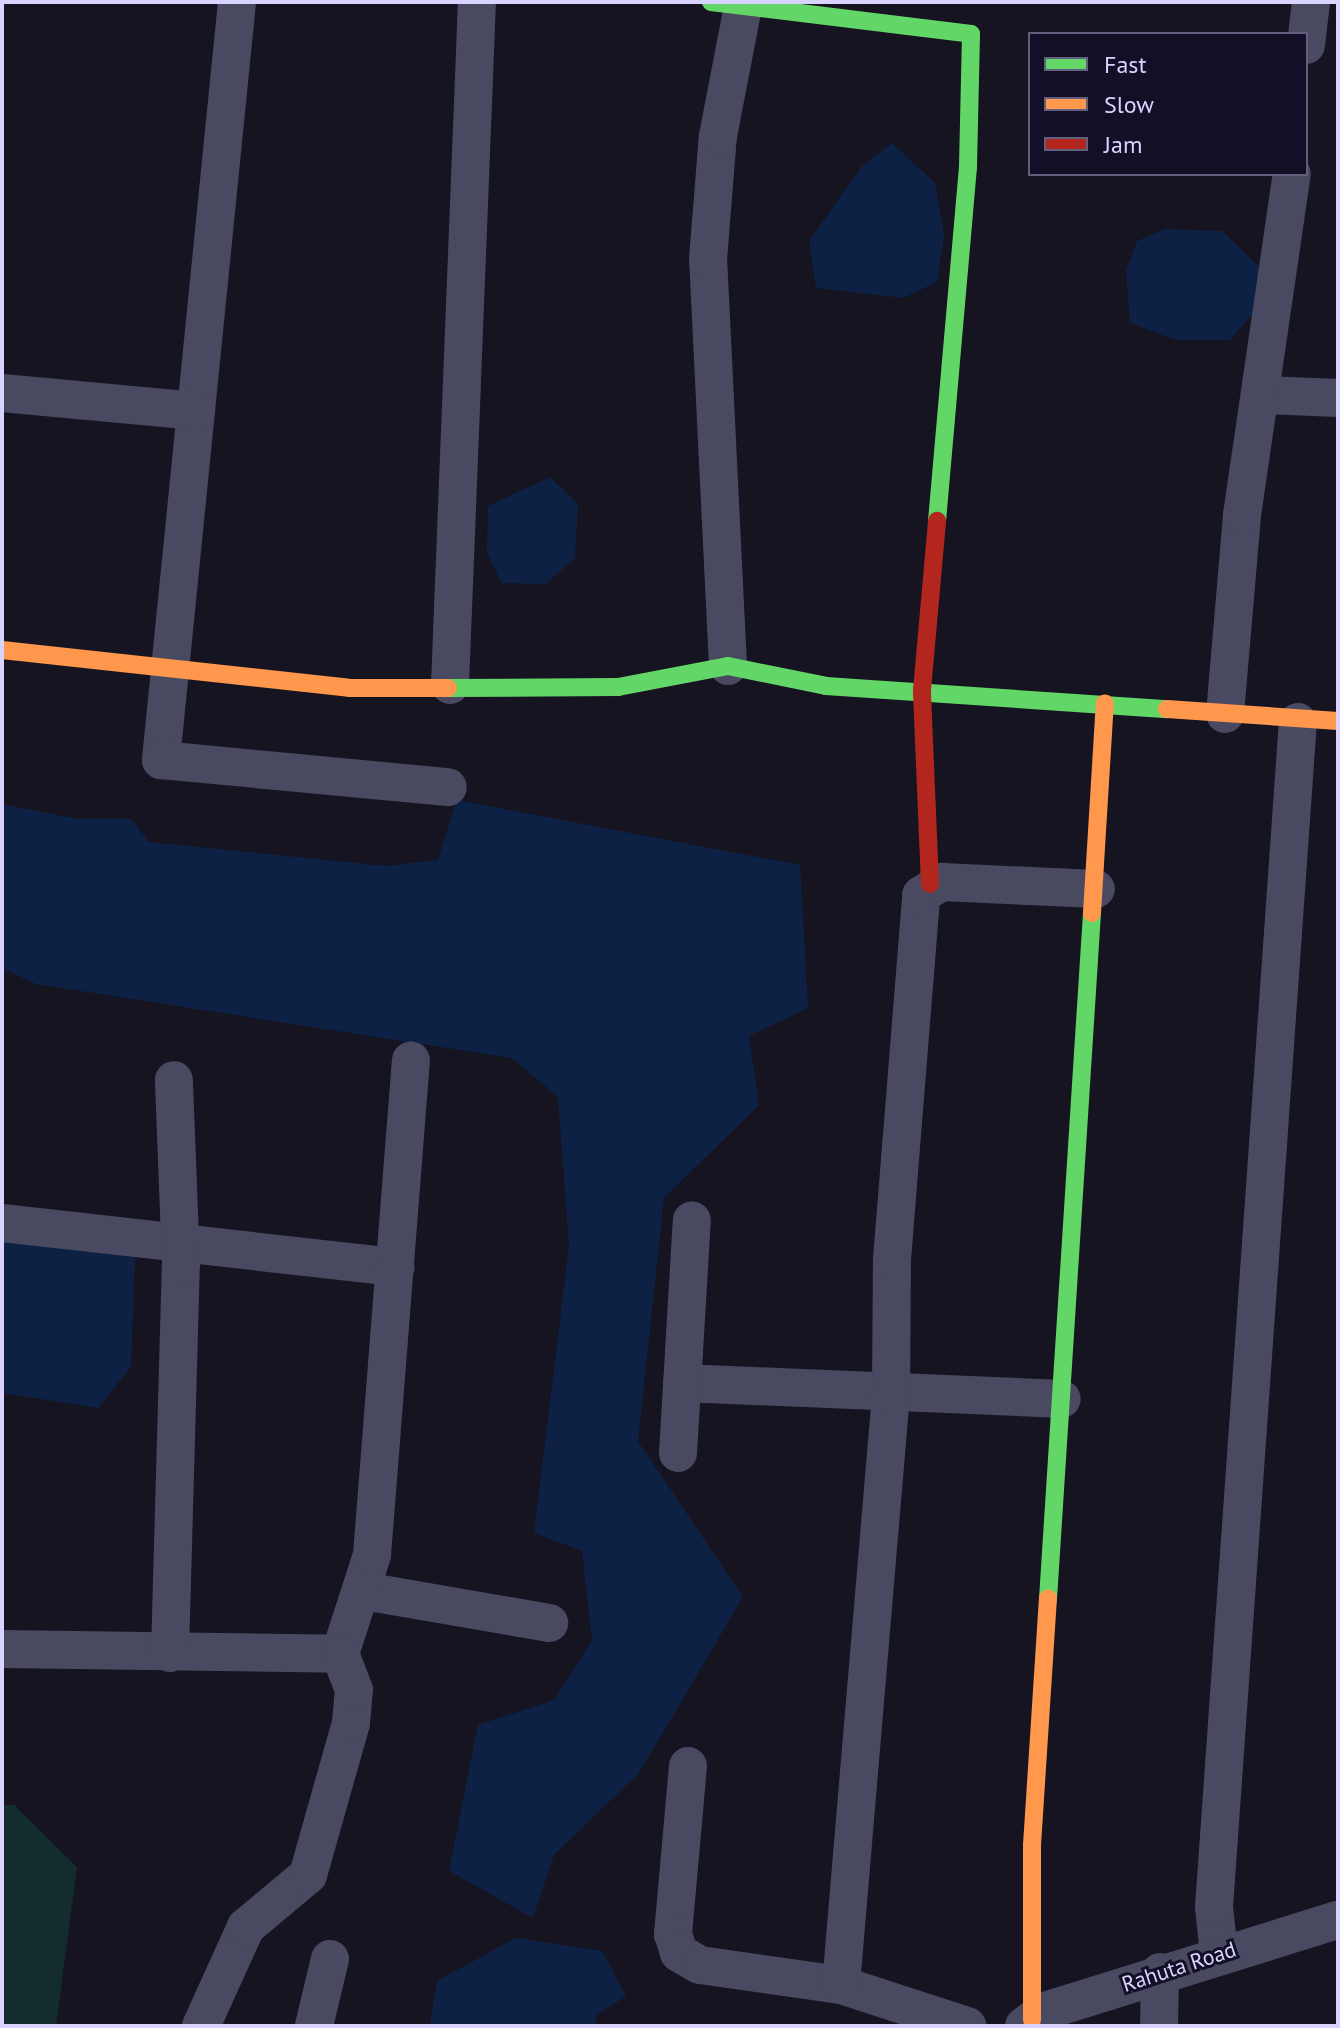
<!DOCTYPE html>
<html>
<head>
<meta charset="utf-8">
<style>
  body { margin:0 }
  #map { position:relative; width:1340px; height:2028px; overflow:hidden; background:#161421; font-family:"PT Sans",sans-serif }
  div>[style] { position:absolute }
  .green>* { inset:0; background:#132c2d }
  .water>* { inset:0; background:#0d2144 }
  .street>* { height:38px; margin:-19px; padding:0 19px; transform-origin:19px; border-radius:19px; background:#4a4962 }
  .fast>* { height:18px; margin:-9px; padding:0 9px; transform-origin:9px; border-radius:9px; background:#63d668 }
  .slow>* { height:18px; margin:-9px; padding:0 9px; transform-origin:9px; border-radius:9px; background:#ff974d }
  .jam>* { height:18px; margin:-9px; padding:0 9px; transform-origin:9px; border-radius:9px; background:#b3261e }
  span { translate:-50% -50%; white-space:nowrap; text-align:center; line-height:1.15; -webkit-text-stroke:6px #130f26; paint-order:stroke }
  .street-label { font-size:22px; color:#d9d4ff }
  .frame { position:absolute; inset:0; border:4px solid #d9d4ff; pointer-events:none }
  .legend { position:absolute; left:1028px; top:32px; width:280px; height:144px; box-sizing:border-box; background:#130f26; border:2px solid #625e7d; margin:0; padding:10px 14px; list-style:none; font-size:24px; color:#d9d4ff }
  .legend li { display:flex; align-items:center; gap:16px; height:40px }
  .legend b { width:40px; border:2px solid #625e7d }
</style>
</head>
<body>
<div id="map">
  <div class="green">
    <i style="clip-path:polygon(2px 1805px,14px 1805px,77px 1867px,56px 2026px,2px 2026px)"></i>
  </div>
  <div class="water">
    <i style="clip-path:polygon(892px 143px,935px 183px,944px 235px,937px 282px,903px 298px,816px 288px,809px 241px,862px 166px)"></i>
    <i style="clip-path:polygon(1165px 229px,1222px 231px,1259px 267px,1254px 312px,1230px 340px,1176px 340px,1130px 323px,1126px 270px,1137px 241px)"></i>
    <i style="clip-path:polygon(550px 477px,578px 504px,575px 558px,546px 584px,501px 583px,487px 552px,488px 506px)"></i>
    <i style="clip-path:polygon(457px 800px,800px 865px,808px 1008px,749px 1036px,759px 1105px,664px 1198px,638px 1441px,743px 1597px,639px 1773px,554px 1855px,533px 1918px,449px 1871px,478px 1725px,554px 1700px,592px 1641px,582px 1551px,534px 1533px,569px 1246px,558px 1097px,512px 1058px,36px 984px,2px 968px,2px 804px,78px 819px,131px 819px,149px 842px,386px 866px,438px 860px)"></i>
    <i style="clip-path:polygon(2px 1239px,135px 1257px,131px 1367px,98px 1408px,2px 1393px)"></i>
    <i style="clip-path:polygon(516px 1938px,602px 1951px,626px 1996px,597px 2015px,594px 2026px,430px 2026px,437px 1981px)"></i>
  </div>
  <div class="street">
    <i style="left:237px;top:2px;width:762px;rotate:95.73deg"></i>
    <i style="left:161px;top:760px;width:288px;rotate:5.4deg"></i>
    <i style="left:1306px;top:45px;width:43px;rotate:-83.4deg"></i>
    <i style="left:2px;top:393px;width:195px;rotate:5.3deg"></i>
    <i style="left:1262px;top:395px;width:76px;rotate:2.3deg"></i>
    <i style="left:728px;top:666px;width:407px;rotate:-92.8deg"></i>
    <i style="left:708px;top:259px;width:123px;rotate:-85.4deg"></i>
    <i style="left:718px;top:136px;width:132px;rotate:-79.1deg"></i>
    <i style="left:450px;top:685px;width:684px;rotate:-87.74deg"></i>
    <i style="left:1225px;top:714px;width:200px;rotate:-85.1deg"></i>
    <i style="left:1242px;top:515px;width:345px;rotate:-81.7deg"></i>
    <i style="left:2px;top:1223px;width:396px;rotate:6.4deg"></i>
    <i style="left:682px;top:1383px;width:380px;rotate:2.4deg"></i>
    <i style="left:678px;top:1453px;width:233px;rotate:-86.6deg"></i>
    <i style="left:364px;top:1591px;width:188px;rotate:9.8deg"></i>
    <i style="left:2px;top:1649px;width:338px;rotate:0.8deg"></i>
    <i style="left:170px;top:1653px;width:388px;rotate:-88.4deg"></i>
    <i style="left:181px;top:1265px;width:185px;rotate:-92.2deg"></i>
    <i style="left:340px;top:1654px;width:104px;rotate:-72.1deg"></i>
    <i style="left:372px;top:1555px;width:496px;rotate:-85.5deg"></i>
    <i style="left:688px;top:1766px;width:169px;rotate:95.1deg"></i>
    <i style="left:673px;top:1934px;width:20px;rotate:72deg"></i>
    <i style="left:679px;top:1953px;width:24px;rotate:30deg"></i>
    <i style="left:700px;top:1965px;width:142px;rotate:8.1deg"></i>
    <i style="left:841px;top:1985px;width:133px;rotate:18deg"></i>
    <i style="left:1219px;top:1954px;width:47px;rotate:-96.1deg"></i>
    <i style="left:1214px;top:1907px;width:1188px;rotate:-85.95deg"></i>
    <i style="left:841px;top:1985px;width:592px;rotate:-85.16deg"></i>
    <i style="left:891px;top:1395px;width:136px;rotate:-89.6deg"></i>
    <i style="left:892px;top:1259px;width:365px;rotate:-85.4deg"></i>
    <i style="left:921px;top:895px;width:25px;rotate:-32deg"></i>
    <i style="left:942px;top:882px;width:154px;rotate:2.6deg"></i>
    <i style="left:201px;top:2026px;width:109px;rotate:-65.6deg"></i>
    <i style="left:246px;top:1927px;width:81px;rotate:-40deg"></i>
    <i style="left:308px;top:1875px;width:158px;rotate:-74.2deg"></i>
    <i style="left:351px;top:1723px;width:33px;rotate:-85deg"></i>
    <i style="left:354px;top:1690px;width:39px;rotate:-111deg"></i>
    <i style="left:314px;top:2026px;width:69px;rotate:-76.6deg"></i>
    <i style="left:1024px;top:2026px;width:26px;rotate:-36deg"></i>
    <i style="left:1045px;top:2011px;width:307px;rotate:-17.3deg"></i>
    <i style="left:1159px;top:2026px;width:54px;rotate:-88.9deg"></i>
  </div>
  <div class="fast">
    <i style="left:711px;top:2px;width:262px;rotate:7deg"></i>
    <i style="left:971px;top:34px;width:133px;rotate:91.3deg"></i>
    <i style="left:968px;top:167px;width:355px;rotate:95deg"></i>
    <i style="left:448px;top:688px;width:170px;rotate:-0.3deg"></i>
    <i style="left:618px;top:687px;width:112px;rotate:-10.8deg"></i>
    <i style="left:728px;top:666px;width:100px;rotate:11.5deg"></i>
    <i style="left:826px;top:686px;width:342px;rotate:3.9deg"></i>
    <i style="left:1048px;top:1599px;width:687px;rotate:-86.33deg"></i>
  </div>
  <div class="slow">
    <i style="left:2px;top:650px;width:349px;rotate:6.2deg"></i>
    <i style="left:349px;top:688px;width:99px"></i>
    <i style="left:1167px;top:709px;width:171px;rotate:4deg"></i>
    <i style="left:1092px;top:913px;width:210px;rotate:-86.5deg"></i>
    <i style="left:1032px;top:2020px;width:175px;rotate:-90deg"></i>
    <i style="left:1032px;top:1845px;width:247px;rotate:-86.3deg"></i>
  </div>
  <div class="jam">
    <i style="left:930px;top:884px;width:194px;rotate:-92.4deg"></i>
    <i style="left:922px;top:690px;width:170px;rotate:-84.9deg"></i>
  </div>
  <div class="street-label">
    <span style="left:1179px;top:1967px;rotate:-18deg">Rahuta Road</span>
  </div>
  <div class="frame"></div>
  <ul class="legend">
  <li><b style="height:10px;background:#63d668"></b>Fast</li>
  <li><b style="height:10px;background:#ff974d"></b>Slow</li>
  <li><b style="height:10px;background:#b3261e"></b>Jam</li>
  </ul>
</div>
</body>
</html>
